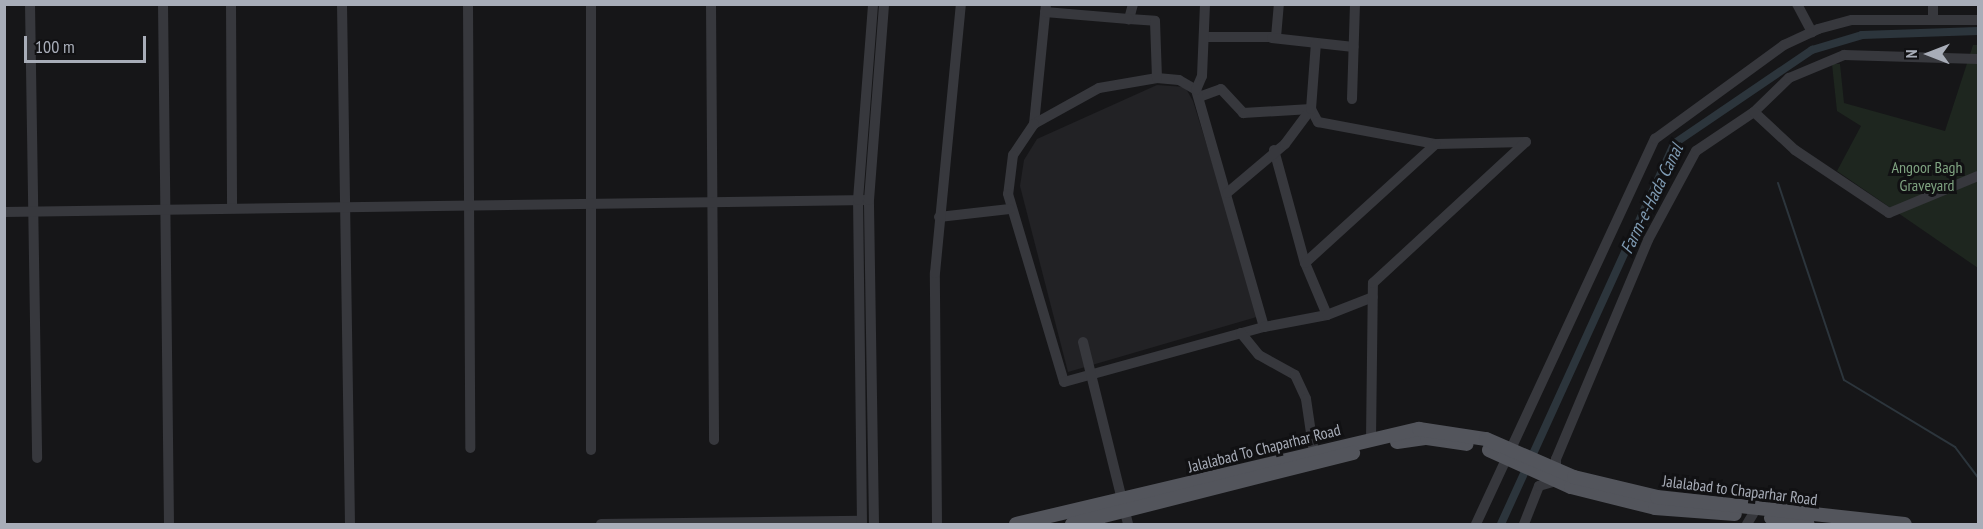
<!DOCTYPE html>
<html>
<head>
<meta charset="utf-8">
<style>
  body { margin:0 }
  #map { position:relative; width:1983px; height:529px; overflow:hidden; background:#161618; font-family:"PT Sans Narrow",sans-serif }
  div>[style] { position:absolute }
  .built>* { inset:0; background:#222225 }
  .green>* { inset:0; background:#1e261f }
  .stream>* { height:2px; margin:-1px; padding:0 1px; transform-origin:1px; border-radius:1px; background:#2c353c }
  .canal>* { height:8px; margin:-4px; padding:0 4px; transform-origin:4px; border-radius:4px; background:#2c353c }
  .minor>* { height:10px; margin:-5px; padding:0 5px; transform-origin:5px; border-radius:5px; background:#37383d }
  .major>* { height:14px; margin:-7px; padding:0 7px; transform-origin:7px; border-radius:7px; background:#53555c }
  span { translate:-50% -50%; white-space:nowrap; text-align:center; line-height:1.15; -webkit-text-stroke:6px #111113; paint-order:stroke }
  .park-label { font-size:16px; color:#7fa381 }
  .street-label { font-size:16px; color:#a8adb8 }
  .water-label { font-size:18px; color:#7f9bb3; font-style:italic }
  .frame { position:absolute; inset:0; border:6px solid #a8adb8; pointer-events:none }
  .north { position:absolute; left:1899px; top:24px; width:60px; height:60px; -webkit-text-stroke:4px #111113; paint-order:stroke; rotate:270deg; font-size:16px; font-weight:700; line-height:24px; text-align:center; color:#a8adb8 }
  .north::after { content:''; display:block; margin:auto; width:21px; height:27px; background:#a8adb8; clip-path:polygon(50% 0,100% 100%,50% 72%,0 100%) }
  .scale { position:absolute; left:24px; top:36px; width:122px; height:27px; box-sizing:border-box; border:3px solid #a8adb8; border-top:0; padding-left:8px; font-size:18px; line-height:21px; white-space:nowrap; color:#a8adb8; -webkit-text-stroke:4px #111113; paint-order:stroke }
</style>
</head>
<body>
<div id="map">
  <div class="built">
    <i style="clip-path:polygon(1157px 85px,1185px 87px,1193px 101px,1260px 316px,1068px 372px,1020px 186px,1024px 160px,1037px 139px)"></i>
  </div>
  <div class="green">
    <i style="clip-path:polygon(1973px 45px,1978px 45px,1978px 268px,1837px 171px,1861px 126px,1837px 111px,1832px 64px,1840px 64px,1844px 103px,1945px 131px)"></i>
  </div>
  <div class="stream">
    <i style="left:1778px;top:183px;width:208px;rotate:71.5deg"></i>
    <i style="left:1844px;top:380px;width:130px;rotate:31.1deg"></i>
    <i style="left:1955px;top:447px;width:39px;rotate:53deg"></i>
  </div>
  <div class="canal">
    <i style="left:1501px;top:524px;width:419px;rotate:-65.5deg"></i>
    <i style="left:1675px;top:143px;width:166px;rotate:-34.2deg"></i>
    <i style="left:1812px;top:50px;width:52px;rotate:-16.7deg"></i>
    <i style="left:1862px;top:35px;width:116px;rotate:-2deg"></i>
  </div>
  <div class="minor">
    <i style="left:30px;top:4px;width:454px;rotate:89.1deg"></i>
    <i style="left:163px;top:4px;width:520px;rotate:89.34deg"></i>
    <i style="left:231px;top:4px;width:202px;rotate:89.7deg"></i>
    <i style="left:342px;top:4px;width:520px;rotate:89.12deg"></i>
    <i style="left:468px;top:4px;width:444px;rotate:89.7deg"></i>
    <i style="left:591px;top:4px;width:446px;rotate:90deg"></i>
    <i style="left:711px;top:4px;width:436px;rotate:89.6deg"></i>
    <i style="left:1046px;top:4px;width:121px;rotate:95.7deg"></i>
    <i style="left:1034px;top:124px;width:74px;rotate:-29deg"></i>
    <i style="left:1099px;top:88px;width:59px;rotate:-9.8deg"></i>
    <i style="left:1157px;top:78px;width:22px;rotate:5deg"></i>
    <i style="left:1179px;top:80px;width:20px;rotate:30deg"></i>
    <i style="left:1133px;top:4px;width:16px;rotate:105deg"></i>
    <i style="left:1129px;top:19px;width:26px;rotate:4deg"></i>
    <i style="left:1155px;top:21px;width:57px;rotate:88deg"></i>
    <i style="left:1797px;top:4px;width:32px;rotate:62deg"></i>
    <i style="left:1933px;top:4px;width:16px;rotate:90deg"></i>
    <i style="left:1045px;top:12px;width:84px;rotate:4.8deg"></i>
    <i style="left:1205px;top:37px;width:71px"></i>
    <i style="left:1276px;top:37px;width:33px;rotate:-85deg"></i>
    <i style="left:1272px;top:38px;width:82px;rotate:6.3deg"></i>
    <i style="left:1199px;top:97px;width:23px;rotate:-20deg"></i>
    <i style="left:1221px;top:89px;width:33px;rotate:47deg"></i>
    <i style="left:1243px;top:113px;width:68px;rotate:-3.4deg"></i>
    <i style="left:1311px;top:109px;width:15px;rotate:62deg"></i>
    <i style="left:1318px;top:122px;width:120px;rotate:10.6deg"></i>
    <i style="left:1436px;top:144px;width:90px;rotate:-1.3deg"></i>
    <i style="left:1352px;top:99px;width:95px;rotate:-88.2deg"></i>
    <i style="left:1754px;top:112px;width:49px;rotate:-44.2deg"></i>
    <i style="left:1789px;top:78px;width:60px;rotate:-22.7deg"></i>
    <i style="left:1844px;top:55px;width:134px;rotate:1.7deg"></i>
    <i style="left:1034px;top:124px;width:37px;rotate:124deg"></i>
    <i style="left:1013px;top:155px;width:39px;rotate:97deg"></i>
    <i style="left:1008px;top:194px;width:196px;rotate:73.4deg"></i>
    <i style="left:1064px;top:382px;width:207px;rotate:-15.4deg"></i>
    <i style="left:1264px;top:327px;width:247px;rotate:-106deg"></i>
    <i style="left:1196px;top:90px;width:15px;rotate:-67deg"></i>
    <i style="left:1202px;top:76px;width:72px;rotate:-87.6deg"></i>
    <i style="left:1274px;top:150px;width:117px;rotate:74.7deg"></i>
    <i style="left:1227px;top:193px;width:76px;rotate:-40.2deg"></i>
    <i style="left:1285px;top:144px;width:44px;rotate:-53.4deg"></i>
    <i style="left:1311px;top:109px;width:66px;rotate:-85.7deg"></i>
    <i style="left:4px;top:212px;width:865px;rotate:-0.79deg"></i>
    <i style="left:939px;top:217px;width:71px;rotate:-6.4deg"></i>
    <i style="left:1327px;top:315px;width:56px;rotate:-112.9deg"></i>
    <i style="left:1305px;top:263px;width:177px;rotate:-42.3deg"></i>
    <i style="left:1264px;top:327px;width:64px;rotate:-10.8deg"></i>
    <i style="left:1327px;top:315px;width:49px;rotate:-21.4deg"></i>
    <i style="left:1241px;top:333px;width:28px;rotate:51deg"></i>
    <i style="left:1259px;top:355px;width:41px;rotate:29.1deg"></i>
    <i style="left:1295px;top:375px;width:26px;rotate:65deg"></i>
    <i style="left:1306px;top:399px;width:55px;rotate:81.6deg"></i>
    <i style="left:1083px;top:342px;width:187px;rotate:76.1deg"></i>
    <i style="left:1371px;top:439px;width:156px;rotate:-89.3deg"></i>
    <i style="left:1373px;top:283px;width:208px;rotate:-42.7deg"></i>
    <i style="left:601px;top:524px;width:260px;rotate:-0.7deg"></i>
    <i style="left:862px;top:524px;width:324px;rotate:-90.7deg"></i>
    <i style="left:858px;top:200px;width:197px;rotate:-85.6deg"></i>
    <i style="left:874px;top:524px;width:324px;rotate:-90.9deg"></i>
    <i style="left:869px;top:200px;width:197px;rotate:-85.6deg"></i>
    <i style="left:937px;top:524px;width:251px;rotate:-90.5deg"></i>
    <i style="left:935px;top:273px;width:270px;rotate:-84.5deg"></i>
    <i style="left:1476px;top:524px;width:425px;rotate:-65.1deg"></i>
    <i style="left:1655px;top:139px;width:160px;rotate:-36.1deg"></i>
    <i style="left:1784px;top:45px;width:38px;rotate:-25deg"></i>
    <i style="left:1818px;top:29px;width:35px;rotate:-15deg"></i>
    <i style="left:1852px;top:20px;width:126px"></i>
    <i style="left:1524px;top:524px;width:41px;rotate:-68.5deg"></i>
    <i style="left:1539px;top:486px;width:18px;rotate:-16deg"></i>
    <i style="left:1556px;top:481px;width:22px;rotate:-90deg"></i>
    <i style="left:1556px;top:459px;width:238px;rotate:-67.2deg"></i>
    <i style="left:1648px;top:240px;width:101px;rotate:-61.7deg"></i>
    <i style="left:1696px;top:151px;width:70px;rotate:-33.9deg"></i>
    <i style="left:1754px;top:112px;width:56px;rotate:42.8deg"></i>
    <i style="left:1795px;top:150px;width:113px;rotate:33.8deg"></i>
    <i style="left:1889px;top:213px;width:96px;rotate:-22.6deg"></i>
    <i style="left:1747px;top:524px;width:12px;rotate:-59deg"></i>
  </div>
  <div class="major">
    <i style="left:1397px;top:442px;width:30px;rotate:-8deg"></i>
    <i style="left:1427px;top:438px;width:40px;rotate:8.5deg"></i>
    <i style="left:1489px;top:450px;width:90px;rotate:24.3deg"></i>
    <i style="left:1571px;top:487px;width:87px;rotate:14deg"></i>
    <i style="left:1655px;top:508px;width:80px;rotate:4.3deg"></i>
    <i style="left:1771px;top:518px;width:37px;rotate:9deg"></i>
    <i style="left:1016px;top:524px;width:414px;rotate:-13.3deg"></i>
    <i style="left:1419px;top:429px;width:68px;rotate:8.5deg"></i>
    <i style="left:1486px;top:439px;width:96px;rotate:23.4deg"></i>
    <i style="left:1574px;top:477px;width:85px;rotate:13.5deg"></i>
    <i style="left:1657px;top:497px;width:249px;rotate:6.2deg"></i>
    <i style="left:1072px;top:524px;width:290px;rotate:-14.2deg"></i>
  </div>
  <div class="park-label">
    <span style="left:1927px;top:176px">Angoor Bagh<br>Graveyard</span>
  </div>
  <div class="street-label">
    <span style="left:1264px;top:448px;rotate:-14deg">Jalalabad To Chaparhar Road</span>
    <span style="left:1740px;top:490px;rotate:7deg">Jalalabad to Chaparhar Road</span>
  </div>
  <div class="water-label">
    <span style="left:1652px;top:199px;rotate:-64deg">Farm-e-Hada Canal</span>
  </div>
  <div class="frame"></div>
  <div class="north">N</div>
  <div class="scale">100 m</div>
</div>
</body>
</html>
